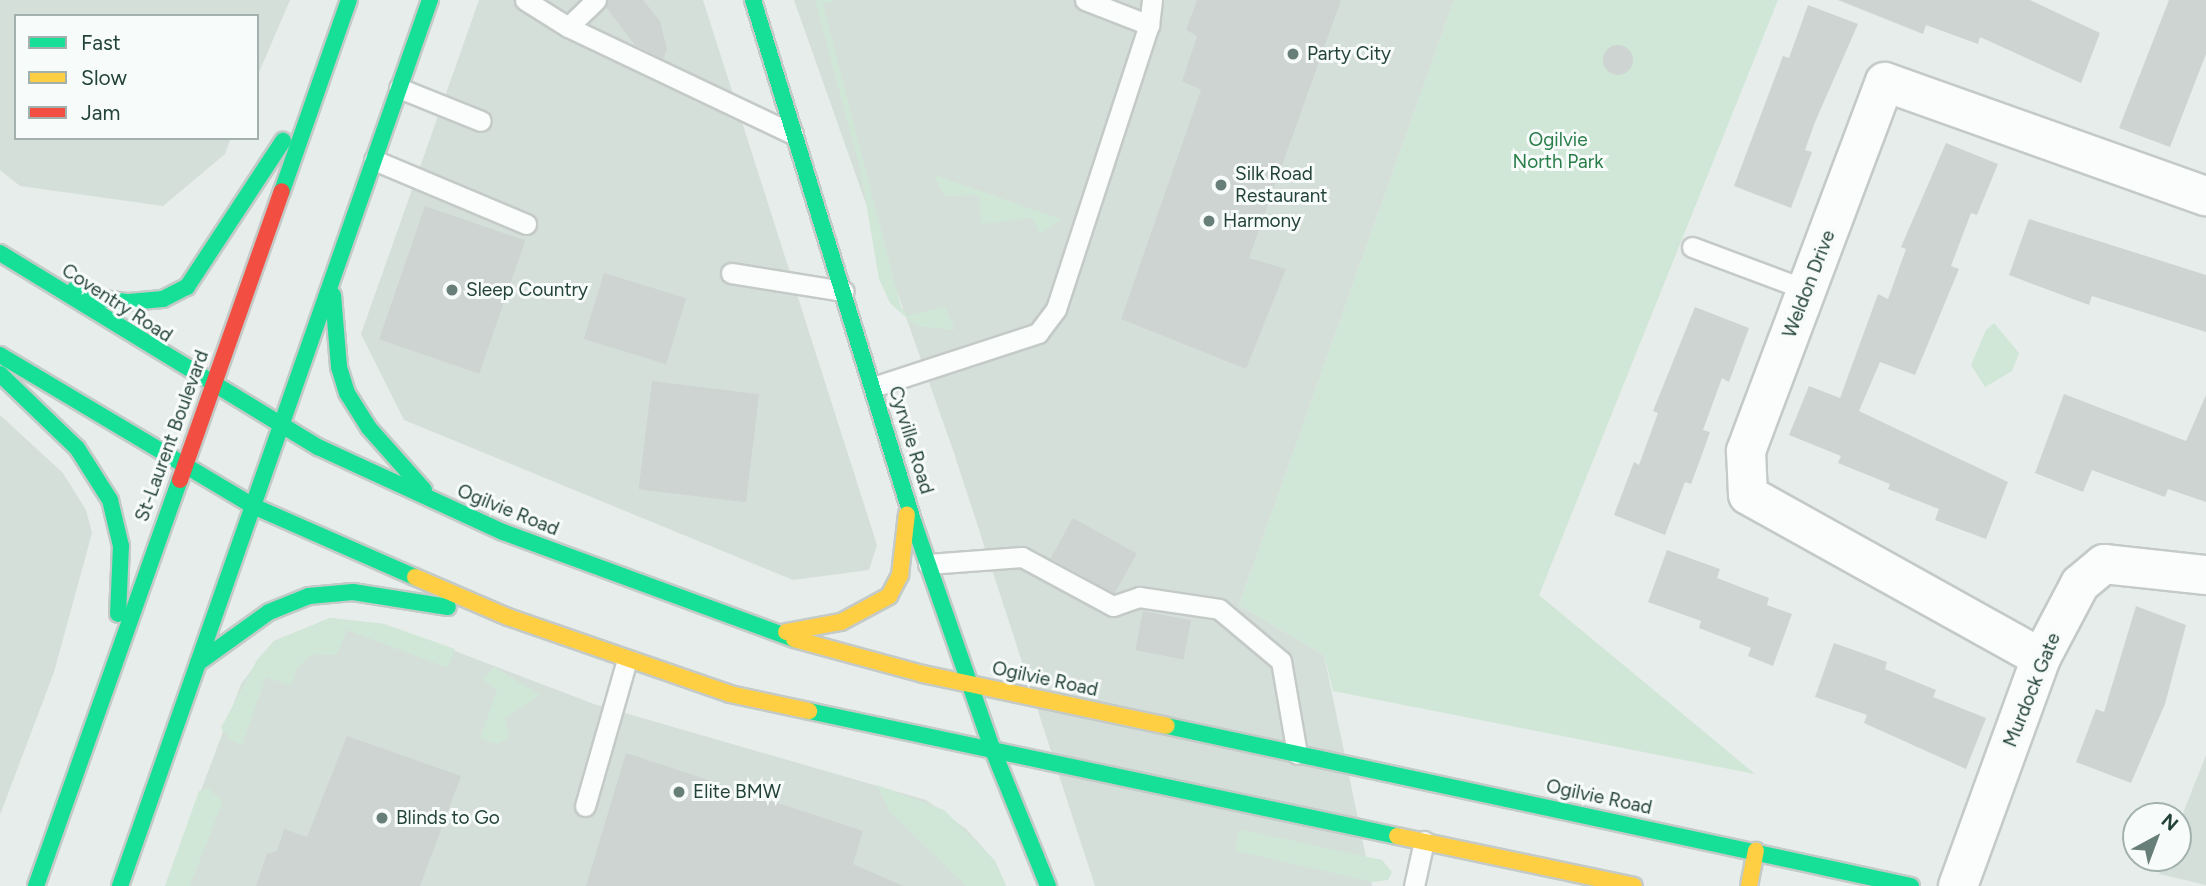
<!DOCTYPE html>
<html>
<head>
<meta charset="utf-8">
<style>
  body { margin:0 }
  #map { position:relative; width:2206px; height:886px; overflow:hidden; background:#e7edea; font-family:Figtree,sans-serif }
  div>[style] { position:absolute }
  .built>* { inset:0; background:#d5dfda }
  .green>* { inset:0; background:#d0e6d7 }
  .building>* { inset:0; background:#ced4d2; transform-origin:0 0 }
  .round { border-radius:50% }
  .roads { filter:drop-shadow(2px 0 #c4cac7) drop-shadow(-2px 0 #c4cac7) drop-shadow(0 2px #c4cac7) drop-shadow(0 -2px #c4cac7) }
  .lane>* { height:19px; margin:-9.5px; padding:0 9.5px; transform-origin:9.5px; border-radius:9.5px; background:#fbfcfc }
  .street>* { height:38px; margin:-19px; padding:0 19px; transform-origin:19px; border-radius:19px; background:#fbfcfc }
  .fast>* { height:16px; margin:-8px; padding:0 8px; transform-origin:8px; border-radius:8px; background:#16e098 }
  .slow>* { height:16px; margin:-8px; padding:0 8px; transform-origin:8px; border-radius:8px; background:#ffcf43 }
  .jam>* { height:16px; margin:-8px; padding:0 8px; transform-origin:8px; border-radius:8px; background:#f24e42 }
  .dots>* { width:19px; height:19px; translate:-50% -50%; box-sizing:border-box; border:4px solid #f7fbf9; border-radius:50% }
  span { translate:-50% -50%; white-space:nowrap; text-align:center; line-height:1.15; -webkit-text-stroke:6px #f7fbf9; paint-order:stroke }
  .poi-label { font-size:19px; color:#23433a }
  .left { translate:0 -50%; text-align:left }
  .park-label { font-size:19px; color:#297d49 }
  .street-label { font-size:19px; color:#23433a }
  .legend { position:absolute; left:14px; top:14px; width:245px; height:126px; box-sizing:border-box; background:#f7fbf9; border:2px solid #a2b1ad; margin:0; padding:9px 12px; list-style:none; font-size:21px; color:#23433a }
  .legend li { display:flex; align-items:center; gap:14px; height:35px }
  .legend b { width:35px; border:2px solid #a2b1ad }
  .north { position:absolute; left:2122px; top:802px; width:70px; height:70px; box-sizing:border-box; background:#f7fbf9; border:2px solid #a2b1ad; border-radius:50%; rotate:41deg; font-size:19px; font-weight:700; line-height:28px; text-align:center; color:#23433a }
  .north::after { content:''; display:block; margin:auto; width:24px; height:32px; background:#687e78; clip-path:polygon(50% 0,100% 100%,50% 72%,0 100%) }
</style>
</head>
<body>
<div id="map">
  <div class="built">
    <i style="clip-path:polygon(0 0,290px 0,257px 77px,257px 16px,16px 16px,16px 138px,231px 138px,225px 154px,163px 206px,20px 186px,0 170px)"></i>
    <i style="clip-path:polygon(479px 0,703px 0,877px 545px,869px 570px,793px 580px,404px 420px,361px 334px)"></i>
    <i style="clip-path:polygon(794px 0,1454px 0,1239px 605px,1324px 655px,1372px 886px,1095px 886px,954px 453px)"></i>
    <i style="clip-path:polygon(0 415px,63px 473px,86px 510px,92px 533px,54px 672px,0 815px)"></i>
    <i style="clip-path:polygon(330px 618px,384px 624px,594px 704px,926px 800px,966px 829px,995px 861px,1006px 886px,165px 886px,241px 684px,274px 641px)"></i>
    <i style="clip-path:polygon(2206px 755px,2206px 885px,2159px 874px,2165px 858px,2178px 858px,2178px 826px)"></i>
  </div>
  <div class="green">
    <i style="clip-path:polygon(815px 0,838px 0,823px 4px,901px 307px,908px 316px,945px 306px,955px 330px,916px 326px,890px 303px,879px 279px,861px 173px)"></i>
    <i style="clip-path:polygon(1454px 0,1778px 0,1539px 595px,1755px 774px,1333px 691px,1324px 655px,1239px 605px)"></i>
    <i style="clip-path:polygon(934px 175px,1061px 219px,1040px 234px,1032px 218px,981px 224px,979px 195px,944px 196px)"></i>
    <i style="clip-path:polygon(1994px 323px,2019px 353px,2012px 371px,1985px 387px,1971px 365px,1986px 330px)"></i>
    <i style="clip-path:polygon(330px 618px,384px 624px,455px 649px,448px 668px,347px 630px,337px 655px,313px 654px,297px 668px,291px 686px,266px 677px,242px 745px,230px 740px,221px 728px,257px 660px,274px 641px)"></i>
    <i style="clip-path:polygon(494px 667px,540px 695px,505px 718px,510px 738px,497px 744px,480px 738px,497px 690px,482px 679px)"></i>
    <i style="clip-path:polygon(877px 785px,944px 810px,995px 861px,1006px 886px,966px 886px,889px 811px)"></i>
    <i style="clip-path:polygon(208px 788px,223px 801px,190px 886px,165px 886px,199px 791px)"></i>
    <i style="clip-path:polygon(1239px 829px,1382px 860px,1392px 872px,1388px 880px,1373px 882px,1235px 851px)"></i>
  </div>
  <div class="building">
    <i style="clip-path:polygon(608px 0,643px 0,660px 21px,667px 49px,663px 59px,635px 45px,606px 7px)"></i>
    <i style="clip-path:polygon(1197px 0,1341px 0,1249px 258px,1286px 269px,1246px 369px,1121px 319px,1201px 90px,1182px 81px,1197px 36px,1186px 30px)"></i>
    <i style="clip-path:polygon(1838px 0,2030px 0,2100px 33px,2081px 83px,1980px 37px,1978px 44px,1926px 25px,1923px 34px)"></i>
    <i style="clip-path:polygon(2169px 0,2206px 0,2206px 54px,2170px 147px,2119px 128px)"></i>
    <i style="clip-path:polygon(1808px 5px,1858px 24px,1815px 122px,1805px 150px,1812px 152px,1791px 208px,1734px 186px,1783px 56px,1789px 58px)"></i>
    <i class="round" style="left:1603px;top:45px;width:30px;height:30px"></i>
    <i style="clip-path:polygon(1946px 143px,1998px 164px,1977px 215px,1971px 213px,1951px 266px,1959px 269px,1915px 375px,1880px 362px,1859px 411px,2008px 482px,1986px 539px,1935px 520px,1939px 509px,1888px 489px,1890px 484px,1838px 463px,1841px 456px,1789px 435px,1809px 386px,1840px 398px,1878px 294px,1888px 299px,1906px 249px,1901px 247px)"></i>
    <i style="left:425px;top:206px;width:106px;height:141px;rotate:19deg"></i>
    <i style="clip-path:polygon(2029px 219px,2206px 275px,2206px 332px,2092px 296px,2089px 305px,2009px 275px)"></i>
    <i style="left:604px;top:273px;width:86px;height:69px;rotate:17deg"></i>
    <i style="clip-path:polygon(1695px 307px,1749px 328px,1729px 382px,1722px 378px,1703px 430px,1710px 432px,1700px 460px,1691px 484px,1685px 482px,1665px 535px,1614px 515px,1634px 462px,1639px 465px,1658px 413px,1653px 411px)"></i>
    <i style="left:652px;top:381px;width:108px;height:109px;rotate:7deg"></i>
    <i style="clip-path:polygon(2064px 394px,2186px 441px,2206px 395px,2206px 502px,2168px 489px,2165px 497px,2092px 470px,2083px 492px,2035px 473px)"></i>
    <i style="left:1073px;top:518px;width:73px;height:46px;rotate:29deg"></i>
    <i style="clip-path:polygon(1667px 550px,1720px 569px,1717px 578px,1769px 598px,1767px 605px,1792px 614px,1773px 666px,1748px 656px,1751px 648px,1699px 628px,1701px 621px,1648px 602px)"></i>
    <i style="clip-path:polygon(2136px 606px,2186px 625px,2165px 704px,2131px 783px,2076px 762px,2096px 709px,2104px 712px)"></i>
    <i style="left:1143px;top:611px;width:49px;height:40px;rotate:11deg"></i>
    <i style="clip-path:polygon(1834px 643px,1887px 662px,1885px 669px,1936px 690px,1933px 697px,1986px 718px,1966px 769px,1864px 723px,1867px 715px,1815px 697px)"></i>
    <i style="clip-path:polygon(347px 736px,461px 776px,420px 886px,256px 886px,267px 854px,277px 851px,284px 829px,307px 837px)"></i>
    <i style="clip-path:polygon(626px 753px,863px 831px,853px 864px,903px 886px,586px 886px)"></i>
  </div>
  <div class="roads">
    <div class="lane">
      <i style="left:525px;top:0;width:51px;rotate:32.1deg"></i>
      <i style="left:568px;top:27px;width:249px;rotate:25.4deg"></i>
      <i style="left:1085px;top:0;width:69px;rotate:21.3deg"></i>
      <i style="left:568px;top:27px;width:39px;rotate:-44deg"></i>
      <i style="left:399px;top:88px;width:88px;rotate:21.9deg"></i>
      <i style="left:374px;top:160px;width:165px;rotate:22.8deg"></i>
      <i style="left:1692px;top:247px;width:123px;rotate:20.5deg"></i>
      <i style="left:731px;top:273px;width:114px;rotate:9.1deg"></i>
      <i style="left:873px;top:387px;width:174px;rotate:-18.1deg"></i>
      <i style="left:1038px;top:333px;width:30px;rotate:-53deg"></i>
      <i style="left:1056px;top:309px;width:299px;rotate:-71.9deg"></i>
      <i style="left:1149px;top:25px;width:25px;rotate:-83deg"></i>
      <i style="left:928px;top:564px;width:94px;rotate:-4.3deg"></i>
      <i style="left:1022px;top:557px;width:103px;rotate:28.3deg"></i>
      <i style="left:1113px;top:606px;width:28px;rotate:-19deg"></i>
      <i style="left:1139px;top:597px;width:81px;rotate:8.5deg"></i>
      <i style="left:1219px;top:609px;width:81px;rotate:40deg"></i>
      <i style="left:1281px;top:661px;width:94px;rotate:80.2deg"></i>
      <i style="left:585px;top:806px;width:152px;rotate:-74deg"></i>
      <i style="left:1414px;top:886px;width:46px;rotate:-77.5deg"></i>
    </div>
    <div class="street">
      <i style="left:2041px;top:658px;width:335px;rotate:-150.9deg"></i>
      <i style="left:1748px;top:495px;width:44px;rotate:-92.6deg"></i>
      <i style="left:1746px;top:451px;width:394px;rotate:-69.4deg"></i>
      <i style="left:1885px;top:82px;width:341px;rotate:19.6deg"></i>
      <i style="left:1958px;top:886px;width:243px;rotate:-70deg"></i>
      <i style="left:2041px;top:658px;width:84px;rotate:-62.2deg"></i>
      <i style="left:2080px;top:584px;width:31px;rotate:-40deg"></i>
      <i style="left:2104px;top:564px;width:103px;rotate:6.2deg"></i>
    </div>
    <div class="fast">
      <i style="left:753px;top:0;width:548px;rotate:72.92deg"></i>
      <i style="left:914px;top:524px;width:237px;rotate:70.8deg"></i>
      <i style="left:992px;top:748px;width:149px;rotate:67.9deg"></i>
      <i style="left:282px;top:191px;width:202px;rotate:-70.7deg"></i>
      <i style="left:0;top:253px;width:373px;rotate:31.4deg"></i>
      <i style="left:318px;top:447px;width:204px;rotate:24.7deg"></i>
      <i style="left:503px;top:532px;width:310px;rotate:20.2deg"></i>
      <i style="left:75px;top:289px;width:21px;rotate:25deg"></i>
      <i style="left:94px;top:298px;width:35px;rotate:7deg"></i>
      <i style="left:129px;top:302px;width:34px;rotate:-5deg"></i>
      <i style="left:163px;top:299px;width:27px;rotate:-27deg"></i>
      <i style="left:187px;top:287px;width:175px;rotate:-56.7deg"></i>
      <i style="left:333px;top:295px;width:72px;rotate:85.2deg"></i>
      <i style="left:339px;top:367px;width:27px;rotate:73deg"></i>
      <i style="left:347px;top:393px;width:41px;rotate:57.8deg"></i>
      <i style="left:369px;top:428px;width:83px;rotate:48.4deg"></i>
      <i style="left:0;top:355px;width:295px;rotate:30.8deg"></i>
      <i style="left:253px;top:506px;width:177px;rotate:23.7deg"></i>
      <i style="left:0;top:374px;width:107px;rotate:43.9deg"></i>
      <i style="left:77px;top:448px;width:62px;rotate:57.6deg"></i>
      <i style="left:110px;top:500px;width:47px;rotate:76.6deg"></i>
      <i style="left:121px;top:546px;width:68px;rotate:92.5deg"></i>
      <i style="left:198px;top:663px;width:87px;rotate:-35.7deg"></i>
      <i style="left:269px;top:612px;width:43px;rotate:-21.8deg"></i>
      <i style="left:309px;top:596px;width:44px;rotate:-5.2deg"></i>
      <i style="left:353px;top:592px;width:96px;rotate:9deg"></i>
      <i style="left:809px;top:711px;width:601px;rotate:12deg"></i>
      <i style="left:1167px;top:726px;width:761px;rotate:12.14deg"></i>
      <i style="left:36px;top:886px;width:431px;rotate:-70.5deg"></i>
      <i style="left:120px;top:886px;width:939px;rotate:-70.72deg"></i>
    </div>
    <div class="slow">
      <i style="left:415px;top:577px;width:101px;rotate:23.3deg"></i>
      <i style="left:508px;top:617px;width:235px;rotate:19.1deg"></i>
      <i style="left:730px;top:694px;width:81px;rotate:12.1deg"></i>
      <i style="left:786px;top:632px;width:56px;rotate:-10.3deg"></i>
      <i style="left:841px;top:622px;width:55px;rotate:-28.4deg"></i>
      <i style="left:889px;top:596px;width:24px;rotate:-62deg"></i>
      <i style="left:900px;top:575px;width:61px;rotate:-83.5deg"></i>
      <i style="left:794px;top:639px;width:134px;rotate:15.2deg"></i>
      <i style="left:923px;top:674px;width:249px;rotate:12deg"></i>
      <i style="left:1397px;top:836px;width:242px;rotate:11.9deg"></i>
      <i style="left:1749px;top:886px;width:36px;rotate:-79deg"></i>
    </div>
    <div class="jam">
      <i style="left:180px;top:480px;width:306px;rotate:-70.6deg"></i>
    </div>
  </div>
  <div class="dots">
    <i style="left:1293px;top:54px;background:#687e78"></i>
    <i style="left:1221px;top:185px;background:#687e78"></i>
    <i style="left:1209px;top:221px;background:#687e78"></i>
    <i style="left:452px;top:290px;background:#687e78"></i>
    <i style="left:679px;top:792px;background:#687e78"></i>
    <i style="left:382px;top:818px;background:#687e78"></i>
  </div>
  <div class="poi-label">
    <span class="left" style="left:1307px;top:54px">Party City</span>
    <span class="left" style="left:1235px;top:185px">Silk Road<br>Restaurant</span>
    <span class="left" style="left:1223px;top:221px">Harmony</span>
    <span class="left" style="left:466px;top:290px">Sleep Country</span>
    <span class="left" style="left:693px;top:792px">Elite BMW</span>
    <span class="left" style="left:396px;top:818px">Blinds to Go</span>
  </div>
  <div class="park-label">
    <span style="left:1558px;top:151px">Ogilvie<br>North Park</span>
  </div>
  <div class="street-label">
    <span style="left:1809px;top:284px;rotate:-69deg">Weldon Drive</span>
    <span style="left:117px;top:303px;rotate:33deg">Coventry Road</span>
    <span style="left:172px;top:436px;rotate:-70deg">St-Laurent Boulevard</span>
    <span style="left:911px;top:440px;rotate:73deg">Cyrville Road</span>
    <span style="left:508px;top:510px;rotate:22deg">Ogilvie Road</span>
    <span style="left:1045px;top:679px;rotate:12deg">Ogilvie Road</span>
    <span style="left:2032px;top:690px;rotate:-68deg">Murdock Gate</span>
    <span style="left:1599px;top:797px;rotate:12deg">Ogilvie Road</span>
  </div>
  <ul class="legend">
  <li><b style="height:9px;background:#16e098"></b>Fast</li>
  <li><b style="height:9px;background:#ffcf43"></b>Slow</li>
  <li><b style="height:9px;background:#f24e42"></b>Jam</li>
  </ul>
  <div class="north">N</div>
</div>
</body>
</html>
